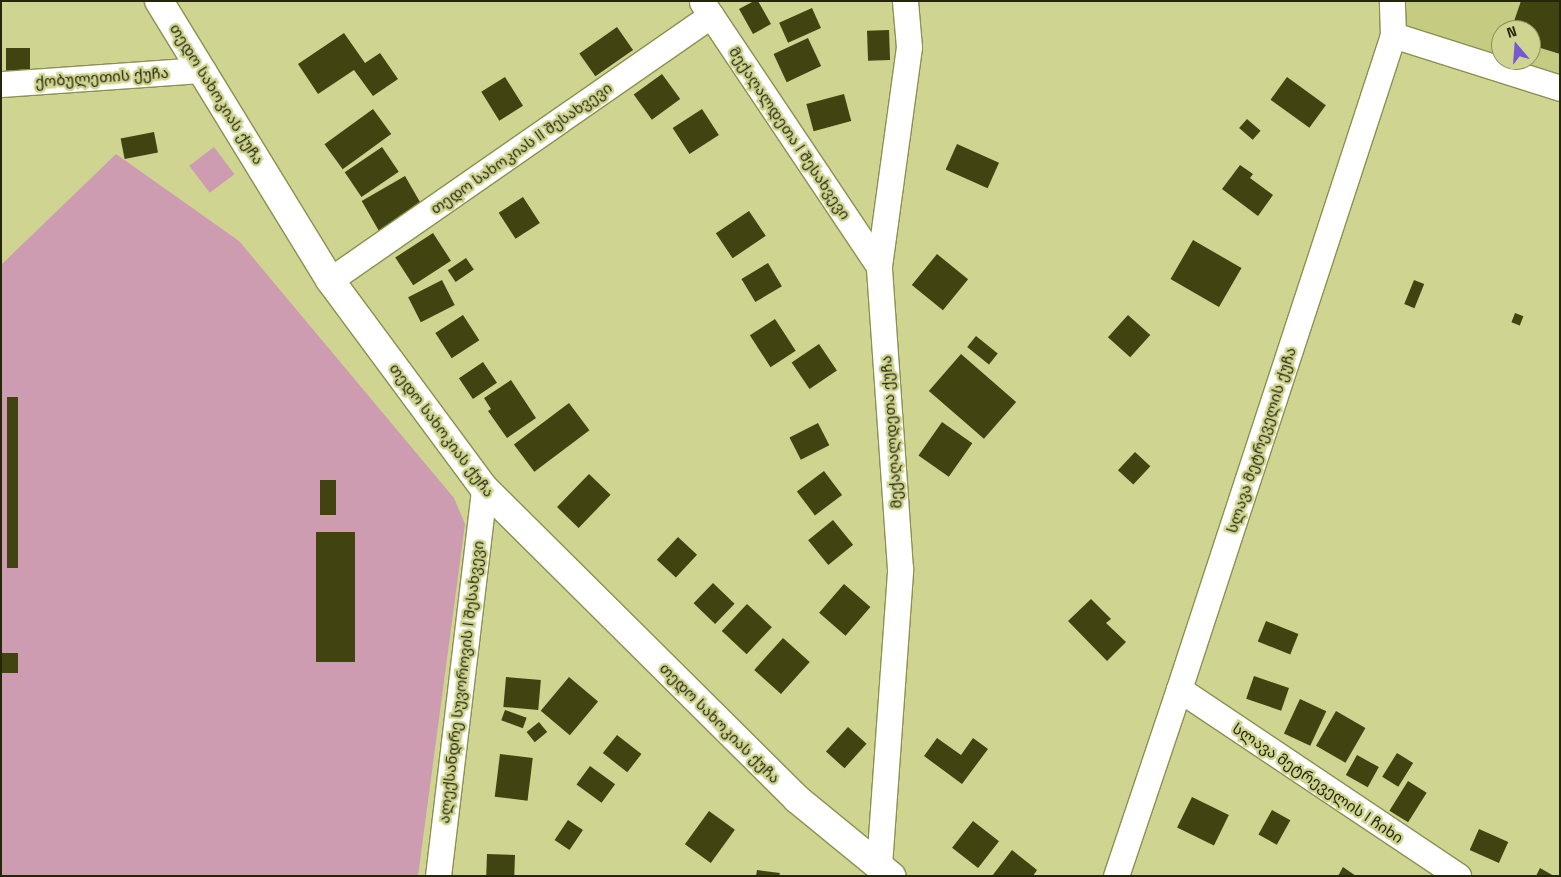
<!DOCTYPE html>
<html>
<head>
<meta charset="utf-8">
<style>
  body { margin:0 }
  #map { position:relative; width:1561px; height:877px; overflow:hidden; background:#cfd491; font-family:"Space Grotesk","Noto Sans Georgian",sans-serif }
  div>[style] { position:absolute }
  .built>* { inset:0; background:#c5cb81 }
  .green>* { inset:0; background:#cd9cb1; transform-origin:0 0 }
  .building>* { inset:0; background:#414311; transform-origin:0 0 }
  .roads { filter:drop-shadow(1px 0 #8c9050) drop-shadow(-1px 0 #8c9050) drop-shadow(0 1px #8c9050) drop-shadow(0 -1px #8c9050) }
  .street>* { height:25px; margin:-12.5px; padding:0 12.5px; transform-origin:12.5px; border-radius:12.5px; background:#fff }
  .secondary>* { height:28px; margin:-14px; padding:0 14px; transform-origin:14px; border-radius:14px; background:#fff }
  span { translate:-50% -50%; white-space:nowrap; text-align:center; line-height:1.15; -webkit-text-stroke:5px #cfd491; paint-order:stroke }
  .street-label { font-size:15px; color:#24260a }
  .frame { position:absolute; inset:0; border:2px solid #24260a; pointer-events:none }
  .north { position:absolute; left:1491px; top:20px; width:50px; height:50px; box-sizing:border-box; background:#cfd491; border:1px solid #8b8e5b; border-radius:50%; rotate:342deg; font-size:14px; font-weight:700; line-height:20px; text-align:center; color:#24260a }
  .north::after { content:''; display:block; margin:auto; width:18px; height:22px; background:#7857d1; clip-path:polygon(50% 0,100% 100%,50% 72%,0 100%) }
</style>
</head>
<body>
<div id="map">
  <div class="built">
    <i style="clip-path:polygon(evenodd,1393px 1px,1560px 1px,1560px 88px,1393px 35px,1393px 1px,1501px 30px,1531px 30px,1531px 60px,1501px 60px,1501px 30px)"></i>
  </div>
  <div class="green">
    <i style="left:214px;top:147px;width:34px;height:31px;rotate:53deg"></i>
    <i style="clip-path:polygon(116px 154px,239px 241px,454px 498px,465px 524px,418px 876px,1px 876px,1px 265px)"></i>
  </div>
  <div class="building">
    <i style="clip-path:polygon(754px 1px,758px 1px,771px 24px,753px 34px,739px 9px)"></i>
    <i style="clip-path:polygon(1521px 1px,1560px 1px,1560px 54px,1531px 45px,1531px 30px,1511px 30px)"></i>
    <i style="left:812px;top:8px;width:22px;height:36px;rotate:66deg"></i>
    <i style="left:617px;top:27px;width:28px;height:46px;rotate:55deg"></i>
    <i style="left:889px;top:30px;width:30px;height:22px;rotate:88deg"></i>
    <i style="clip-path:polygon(344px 33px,365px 63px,380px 53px,398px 79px,373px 96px,354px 70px,318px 94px,298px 64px)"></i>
    <i style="left:808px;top:38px;width:31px;height:38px;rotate:65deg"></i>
    <i style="left:6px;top:48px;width:24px;height:27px"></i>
    <i style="left:662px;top:74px;width:31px;height:35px;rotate:54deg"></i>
    <i style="left:505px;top:77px;width:34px;height:28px;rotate:58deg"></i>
    <i style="left:1287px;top:77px;width:48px;height:28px;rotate:36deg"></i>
    <i style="left:844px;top:94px;width:28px;height:39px;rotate:75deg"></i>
    <i style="left:373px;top:109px;width:31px;height:60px;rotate:54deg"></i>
    <i style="left:702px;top:109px;width:31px;height:35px;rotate:57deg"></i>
    <i style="left:1247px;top:119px;width:18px;height:12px;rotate:41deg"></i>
    <i style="left:154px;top:132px;width:21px;height:34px;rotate:79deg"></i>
    <i style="left:957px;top:144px;width:46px;height:28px;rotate:24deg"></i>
    <i style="left:382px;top:147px;width:30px;height:45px;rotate:56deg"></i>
    <i style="clip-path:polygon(1240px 165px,1253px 174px,1250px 178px,1273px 195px,1258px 216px,1222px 189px)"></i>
    <i style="left:405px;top:176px;width:34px;height:50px;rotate:60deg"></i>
    <i style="left:523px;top:197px;width:31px;height:29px;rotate:57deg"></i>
    <i style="left:749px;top:211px;width:30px;height:40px;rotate:56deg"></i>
    <i style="left:433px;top:233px;width:33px;height:45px;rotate:57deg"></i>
    <i style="left:1193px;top:240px;width:56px;height:45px;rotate:30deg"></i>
    <i style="left:937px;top:254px;width:40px;height:40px;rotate:39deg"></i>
    <i style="left:466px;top:258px;width:14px;height:22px;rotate:56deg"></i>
    <i style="left:768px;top:263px;width:27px;height:31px;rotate:59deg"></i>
    <i style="left:442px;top:280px;width:28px;height:38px;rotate:63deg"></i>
    <i style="left:1414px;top:280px;width:11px;height:26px;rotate:22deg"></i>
    <i style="left:1515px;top:313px;width:9px;height:10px;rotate:21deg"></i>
    <i style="left:463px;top:315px;width:30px;height:33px;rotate:57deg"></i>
    <i style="left:1128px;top:315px;width:30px;height:30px;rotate:42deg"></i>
    <i style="left:775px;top:319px;width:38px;height:30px;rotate:57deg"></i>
    <i style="left:976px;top:336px;width:28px;height:14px;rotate:39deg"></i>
    <i style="left:819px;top:344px;width:32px;height:33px;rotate:56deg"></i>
    <i style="left:961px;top:354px;width:73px;height:49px;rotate:41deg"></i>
    <i style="left:483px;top:362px;width:25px;height:29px;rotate:56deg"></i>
    <i style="clip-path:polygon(511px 380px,536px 418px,507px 438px,488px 411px,491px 409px,484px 398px)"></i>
    <i style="left:7px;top:397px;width:11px;height:171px"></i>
    <i style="left:569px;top:403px;width:34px;height:69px;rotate:53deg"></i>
    <i style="left:942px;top:422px;width:37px;height:41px;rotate:35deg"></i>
    <i style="left:818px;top:423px;width:25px;height:32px;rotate:63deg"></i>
    <i style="left:1135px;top:452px;width:21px;height:25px;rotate:43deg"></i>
    <i style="left:824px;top:471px;width:30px;height:34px;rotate:53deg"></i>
    <i style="left:589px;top:474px;width:30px;height:46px;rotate:44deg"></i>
    <i style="left:320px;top:480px;width:16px;height:35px"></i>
    <i style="left:833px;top:520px;width:32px;height:32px;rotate:51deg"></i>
    <i style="left:316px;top:532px;width:39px;height:130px"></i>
    <i style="left:678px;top:537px;width:26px;height:31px;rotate:43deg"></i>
    <i style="left:713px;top:583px;width:30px;height:28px;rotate:44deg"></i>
    <i style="left:844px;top:584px;width:35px;height:38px;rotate:41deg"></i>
    <i style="clip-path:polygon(1091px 599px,1111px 619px,1106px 623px,1126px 642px,1107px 661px,1068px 621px)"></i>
    <i style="left:747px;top:604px;width:34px;height:37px;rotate:43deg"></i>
    <i style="left:1266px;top:621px;width:35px;height:22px;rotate:22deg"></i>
    <i style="left:783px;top:638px;width:36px;height:43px;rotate:42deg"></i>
    <i style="left:1px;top:653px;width:17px;height:20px"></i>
    <i style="left:1254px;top:676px;width:37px;height:24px;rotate:19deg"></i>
    <i style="left:506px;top:677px;width:35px;height:30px;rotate:5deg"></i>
    <i style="left:569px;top:677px;width:38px;height:44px;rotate:40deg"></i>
    <i style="left:1300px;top:699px;width:29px;height:38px;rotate:25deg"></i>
    <i style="left:505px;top:710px;width:23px;height:11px;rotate:20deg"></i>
    <i style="left:1336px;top:711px;width:34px;height:40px;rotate:30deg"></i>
    <i style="left:539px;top:722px;width:13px;height:16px;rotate:51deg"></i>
    <i style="left:848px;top:727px;width:25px;height:33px;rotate:42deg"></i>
    <i style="left:617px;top:735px;width:31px;height:23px;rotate:38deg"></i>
    <i style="clip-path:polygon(937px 738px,961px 755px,973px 738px,988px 749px,962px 784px,924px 756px)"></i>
    <i style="left:1397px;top:753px;width:19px;height:28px;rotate:32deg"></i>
    <i style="left:500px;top:754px;width:33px;height:43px;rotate:7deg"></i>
    <i style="left:1357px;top:755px;width:25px;height:23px;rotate:29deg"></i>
    <i style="left:590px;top:766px;width:31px;height:23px;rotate:36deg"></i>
    <i style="left:1408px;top:781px;width:22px;height:35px;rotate:32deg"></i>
    <i style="left:1192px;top:797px;width:41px;height:34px;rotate:26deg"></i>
    <i style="left:1272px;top:810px;width:21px;height:28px;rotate:29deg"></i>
    <i style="left:709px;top:811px;width:32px;height:41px;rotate:36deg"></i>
    <i style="left:568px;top:820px;width:18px;height:24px;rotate:34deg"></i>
    <i style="left:973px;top:821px;width:33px;height:34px;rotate:38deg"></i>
    <i style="left:1479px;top:829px;width:32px;height:23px;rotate:24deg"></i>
    <i style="clip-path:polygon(1012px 850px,1037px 870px,1033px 876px,992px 876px)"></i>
    <i style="left:487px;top:854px;width:28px;height:22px;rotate:2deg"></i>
    <i style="clip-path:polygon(1343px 867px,1356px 876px,1338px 876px)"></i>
    <i style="clip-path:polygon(1540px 868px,1554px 876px,1536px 876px)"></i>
    <i style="clip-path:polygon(757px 870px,780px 873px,779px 876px,756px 876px)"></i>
  </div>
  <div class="roads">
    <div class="street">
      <i style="left:702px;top:2px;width:318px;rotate:56.2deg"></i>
      <i style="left:1393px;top:35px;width:175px;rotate:17.6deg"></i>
      <i style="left:1px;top:84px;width:202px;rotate:-4deg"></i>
      <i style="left:330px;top:280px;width:464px;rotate:-34.8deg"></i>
      <i style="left:1179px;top:689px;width:336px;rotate:33.8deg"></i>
      <i style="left:879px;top:865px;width:297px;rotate:-85.9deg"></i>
      <i style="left:900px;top:569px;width:304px;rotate:-94deg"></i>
      <i style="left:879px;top:266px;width:221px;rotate:-82.2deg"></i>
      <i style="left:909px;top:47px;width:46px;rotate:-95deg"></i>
      <i style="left:438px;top:876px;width:391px;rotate:-83.2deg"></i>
      <i style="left:1116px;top:876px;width:197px;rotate:-71.4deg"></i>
      <i style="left:1179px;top:689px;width:688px;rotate:-71.88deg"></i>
      <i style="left:1393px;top:35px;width:34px;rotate:-92deg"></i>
    </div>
    <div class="secondary">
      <i style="left:159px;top:1px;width:327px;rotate:58.5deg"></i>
      <i style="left:330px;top:280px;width:259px;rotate:53.5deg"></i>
      <i style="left:484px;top:488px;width:441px;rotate:44.8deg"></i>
      <i style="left:797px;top:799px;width:122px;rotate:39.3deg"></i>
    </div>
  </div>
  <div class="street-label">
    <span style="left:102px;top:77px;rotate:-4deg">ქობულეთის ქუჩა</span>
    <span style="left:217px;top:94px;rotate:58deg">თედო სახოკიას ქუჩა</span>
    <span style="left:790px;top:133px;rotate:56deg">მექაღალდეთა I შესახვევი</span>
    <span style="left:521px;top:148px;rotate:-35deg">თედო სახოკიას II შესახვევი</span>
    <span style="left:442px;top:430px;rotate:53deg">თედო სახოკიას ქუჩა</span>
    <span style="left:891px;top:432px;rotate:-94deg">მექაღალდეთა ქუჩა</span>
    <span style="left:1261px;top:440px;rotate:-72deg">სლავა მეტრეველის ქუჩა</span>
    <span style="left:461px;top:682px;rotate:-83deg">ალექსანდრე სუვოროვის I შესახვევი</span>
    <span style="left:720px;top:723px;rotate:45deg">თედო სახოკიას ქუჩა</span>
    <span style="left:1318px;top:783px;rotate:34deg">სლავა მეტრეველის I ჩიხი</span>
  </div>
  <div class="frame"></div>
  <div class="north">N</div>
</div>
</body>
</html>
